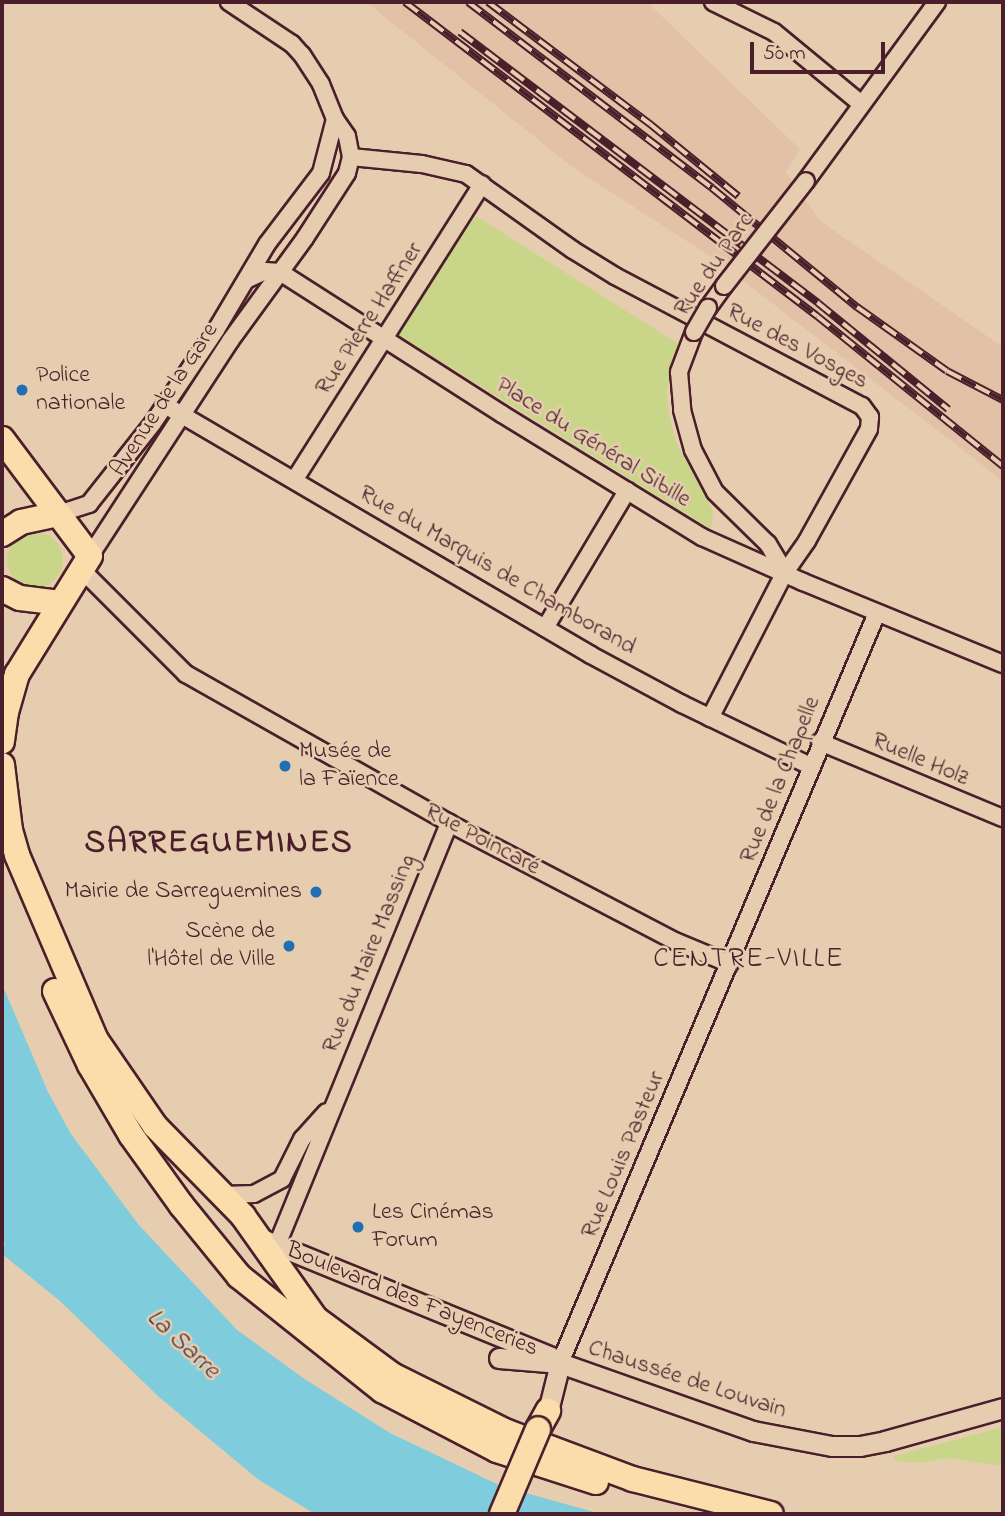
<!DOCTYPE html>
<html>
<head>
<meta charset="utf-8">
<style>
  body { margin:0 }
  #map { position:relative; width:1005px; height:1516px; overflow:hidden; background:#e7cdaf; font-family:"Indie Flower",sans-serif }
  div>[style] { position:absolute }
  .built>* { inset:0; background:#e3c1a7 }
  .green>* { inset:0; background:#c9d68a }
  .round { border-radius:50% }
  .water>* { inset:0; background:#7eccdc }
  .roads { filter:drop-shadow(2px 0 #4a1f2b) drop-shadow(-2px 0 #4a1f2b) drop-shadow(0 2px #4a1f2b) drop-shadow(0 -2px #4a1f2b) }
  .minor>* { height:16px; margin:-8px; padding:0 8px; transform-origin:8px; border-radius:8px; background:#e7cdaf }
  .tertiary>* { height:19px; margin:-9.5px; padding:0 9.5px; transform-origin:9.5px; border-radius:9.5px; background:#e7cdaf }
  .primary>* { height:24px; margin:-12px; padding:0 12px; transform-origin:12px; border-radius:12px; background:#faddab }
  .rail>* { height:8px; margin-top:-4px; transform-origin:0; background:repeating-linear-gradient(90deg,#e7cdaf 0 16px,#4a1f2b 0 32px); box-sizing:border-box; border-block:2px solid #4a1f2b }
  .bridges { filter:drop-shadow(2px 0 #4a1f2b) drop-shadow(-2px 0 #4a1f2b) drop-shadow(0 2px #4a1f2b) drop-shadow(0 -2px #4a1f2b) }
  .minor-bridge>* { height:16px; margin:-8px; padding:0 8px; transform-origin:8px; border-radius:8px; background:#e7cdaf }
  .primary-bridge>* { height:24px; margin:-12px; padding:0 12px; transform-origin:12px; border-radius:12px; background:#faddab }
  .dots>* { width:19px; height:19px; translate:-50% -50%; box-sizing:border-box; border:4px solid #e7cdaf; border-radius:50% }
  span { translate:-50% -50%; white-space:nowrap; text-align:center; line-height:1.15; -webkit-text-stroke:5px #e7cdaf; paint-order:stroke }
  .street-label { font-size:24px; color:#4a1f2b }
  .poi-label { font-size:24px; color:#4a1f2b }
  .left { translate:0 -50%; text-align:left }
  .right { translate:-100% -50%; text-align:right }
  .water-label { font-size:26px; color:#523946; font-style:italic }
  .quarter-label { font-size:28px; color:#4a1f2b; letter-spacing:2px }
  .district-label { font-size:32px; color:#4a1f2b; font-weight:700; letter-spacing:2px }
  .frame { position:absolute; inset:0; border:4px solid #4a1f2b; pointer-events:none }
  .scale { position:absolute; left:750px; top:42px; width:135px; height:32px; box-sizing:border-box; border:4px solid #4a1f2b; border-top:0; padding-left:9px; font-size:21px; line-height:24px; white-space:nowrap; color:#4a1f2b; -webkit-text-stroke:5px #e7cdaf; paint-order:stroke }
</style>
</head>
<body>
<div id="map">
  <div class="built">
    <i style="clip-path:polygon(366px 2px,647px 2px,800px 149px,786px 172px,820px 221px,1003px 347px,1003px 481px,716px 260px,575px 169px)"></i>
  </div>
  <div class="green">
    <i style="clip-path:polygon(476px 216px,680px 345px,667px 389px,668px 410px,676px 442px,713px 511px,711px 529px,392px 331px)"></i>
    <i class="round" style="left:7px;top:532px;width:56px;height:56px"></i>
    <i style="clip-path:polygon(1003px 1427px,1003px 1466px,947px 1458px,921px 1463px,895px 1461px,894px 1456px)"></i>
  </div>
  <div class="water">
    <i style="clip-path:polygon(2px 984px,48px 1092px,71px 1134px,138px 1224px,237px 1330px,303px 1378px,390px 1433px,501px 1486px,601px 1514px,315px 1514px,259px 1480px,159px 1397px,60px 1301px,2px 1254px,5px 1244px,2px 1236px)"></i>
  </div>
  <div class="roads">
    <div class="minor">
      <i style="left:713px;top:2px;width:68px;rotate:26.2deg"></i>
      <i style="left:774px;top:32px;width:112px;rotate:39.5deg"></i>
      <i style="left:351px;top:157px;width:71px;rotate:5.6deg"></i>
      <i style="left:422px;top:164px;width:45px;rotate:12.8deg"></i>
      <i style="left:466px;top:174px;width:131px;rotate:35.4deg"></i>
      <i style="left:573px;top:250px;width:49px;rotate:31.8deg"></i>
      <i style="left:615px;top:276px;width:279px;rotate:27.8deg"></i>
      <i style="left:862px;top:406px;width:14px;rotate:54deg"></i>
      <i style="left:870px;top:417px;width:12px;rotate:95deg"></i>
      <i style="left:869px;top:429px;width:128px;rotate:119deg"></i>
      <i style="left:807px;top:541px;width:38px;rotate:125deg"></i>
      <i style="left:785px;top:572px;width:164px;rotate:117.2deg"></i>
      <i style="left:806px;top:181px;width:222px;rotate:-53.8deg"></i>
      <i style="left:248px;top:279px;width:19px;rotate:-25deg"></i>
      <i style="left:265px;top:271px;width:15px;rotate:4deg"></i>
      <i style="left:280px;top:272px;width:264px;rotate:32.6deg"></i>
      <i style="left:502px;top:414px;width:235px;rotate:31.6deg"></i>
      <i style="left:702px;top:537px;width:111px;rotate:24deg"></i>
      <i style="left:803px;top:582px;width:216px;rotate:22.3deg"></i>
      <i style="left:708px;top:308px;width:27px;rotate:-54deg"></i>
      <i style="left:694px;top:332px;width:43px;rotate:110.6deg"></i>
      <i style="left:679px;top:372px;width:38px;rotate:85deg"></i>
      <i style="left:682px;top:410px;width:41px;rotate:74.6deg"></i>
      <i style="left:693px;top:450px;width:47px;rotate:62.4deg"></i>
      <i style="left:715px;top:492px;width:74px;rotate:44.5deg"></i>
      <i style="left:768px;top:544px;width:33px;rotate:59deg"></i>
      <i style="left:165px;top:405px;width:494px;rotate:30.4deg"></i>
      <i style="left:591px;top:655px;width:103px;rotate:28.3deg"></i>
      <i style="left:682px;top:704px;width:142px;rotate:25.8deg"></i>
      <i style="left:295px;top:479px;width:349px;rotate:-57.6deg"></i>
      <i style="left:58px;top:514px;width:33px;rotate:-18deg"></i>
      <i style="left:89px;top:504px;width:103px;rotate:-51.7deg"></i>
      <i style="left:153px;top:423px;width:112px;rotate:-55.9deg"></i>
      <i style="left:216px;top:330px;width:100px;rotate:-59.3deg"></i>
      <i style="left:267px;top:244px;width:89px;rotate:-52.7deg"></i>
      <i style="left:321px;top:173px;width:56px;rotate:-75.5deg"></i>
      <i style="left:90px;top:556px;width:257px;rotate:-56.9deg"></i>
      <i style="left:230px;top:341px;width:127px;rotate:-53.9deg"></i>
      <i style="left:305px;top:238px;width:77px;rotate:-57.1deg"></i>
      <i style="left:347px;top:173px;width:16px;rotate:-76deg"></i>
      <i style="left:351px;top:157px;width:21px;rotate:-101deg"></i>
      <i style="left:347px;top:136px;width:21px;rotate:-125deg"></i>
      <i style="left:335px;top:119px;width:38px;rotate:-112deg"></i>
      <i style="left:321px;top:84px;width:35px;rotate:-123deg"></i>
      <i style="left:302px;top:55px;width:15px;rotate:-132deg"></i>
      <i style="left:292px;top:44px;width:76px;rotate:-146.3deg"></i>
      <i style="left:81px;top:569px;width:148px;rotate:45deg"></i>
      <i style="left:186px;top:674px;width:302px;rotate:29.5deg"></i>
      <i style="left:449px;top:823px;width:257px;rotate:27.6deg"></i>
      <i style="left:677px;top:942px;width:57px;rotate:22.5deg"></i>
      <i style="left:545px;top:628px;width:160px;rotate:-59.1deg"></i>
      <i style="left:820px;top:742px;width:198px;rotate:22.6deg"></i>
      <i style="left:222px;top:1195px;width:32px;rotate:-2deg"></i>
      <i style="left:254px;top:1194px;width:32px;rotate:-28deg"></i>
      <i style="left:282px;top:1179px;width:45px;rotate:-63.4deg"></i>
      <i style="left:302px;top:1139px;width:36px;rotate:-48deg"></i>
      <i style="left:277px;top:1245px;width:456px;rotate:-67.8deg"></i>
      <i style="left:560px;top:1363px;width:814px;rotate:-67.09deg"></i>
    </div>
    <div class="tertiary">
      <i style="left:262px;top:1239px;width:312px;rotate:22.2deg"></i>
      <i style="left:499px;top:1358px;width:61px;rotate:4.7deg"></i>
      <i style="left:560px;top:1363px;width:205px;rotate:19.4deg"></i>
      <i style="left:753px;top:1431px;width:80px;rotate:10.8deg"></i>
      <i style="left:832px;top:1446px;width:28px"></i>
      <i style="left:860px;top:1446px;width:25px;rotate:-11deg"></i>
      <i style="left:885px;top:1441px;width:123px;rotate:-15.6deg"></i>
      <i style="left:548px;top:1411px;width:49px;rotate:-76deg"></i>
    </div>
    <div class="primary">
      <i style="left:2px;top:439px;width:146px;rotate:53.1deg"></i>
      <i style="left:90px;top:556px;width:139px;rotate:121.7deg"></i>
      <i style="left:17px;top:674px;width:40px;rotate:106deg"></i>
      <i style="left:6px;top:712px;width:30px;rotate:98deg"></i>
      <i style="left:2px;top:534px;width:22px;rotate:-32deg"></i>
      <i style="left:21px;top:522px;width:38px;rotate:-12deg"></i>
      <i style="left:2px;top:589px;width:20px;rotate:27deg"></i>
      <i style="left:20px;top:598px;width:40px;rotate:7.1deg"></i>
      <i style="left:2px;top:765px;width:65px;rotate:83deg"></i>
      <i style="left:10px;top:830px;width:26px;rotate:74deg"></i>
      <i style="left:17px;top:855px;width:201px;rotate:66.9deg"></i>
      <i style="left:96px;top:1040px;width:104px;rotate:55.5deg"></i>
      <i style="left:155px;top:1126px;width:126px;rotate:45.6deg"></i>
      <i style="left:243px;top:1216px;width:126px;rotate:54.7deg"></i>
      <i style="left:316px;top:1319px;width:94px;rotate:36.4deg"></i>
      <i style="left:392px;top:1375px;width:128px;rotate:26.4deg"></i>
      <i style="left:507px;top:1432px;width:134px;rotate:20.5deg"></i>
      <i style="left:633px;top:1479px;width:142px;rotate:14.2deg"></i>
      <i style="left:55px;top:991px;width:82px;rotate:64.7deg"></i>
      <i style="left:90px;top:1065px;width:81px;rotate:59.6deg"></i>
      <i style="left:131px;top:1135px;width:87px;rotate:54.3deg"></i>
      <i style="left:182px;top:1206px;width:90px;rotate:50.8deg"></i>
      <i style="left:239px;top:1276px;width:183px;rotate:38.6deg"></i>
      <i style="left:382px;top:1390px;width:130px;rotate:27.6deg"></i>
      <i style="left:497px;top:1450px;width:104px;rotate:17.9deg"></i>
      <i style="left:538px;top:1429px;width:21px;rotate:-61deg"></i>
    </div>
  </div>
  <div class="rail">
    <i style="left:405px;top:2px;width:518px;rotate:37.31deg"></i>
    <i style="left:817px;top:316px;width:239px;rotate:38.9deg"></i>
    <i style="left:468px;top:2px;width:307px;rotate:37.3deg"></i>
    <i style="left:712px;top:188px;width:188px;rotate:39.4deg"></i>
    <i style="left:857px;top:307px;width:110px;rotate:35.4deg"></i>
    <i style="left:947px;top:371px;width:63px;rotate:27.4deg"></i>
    <i style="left:488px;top:2px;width:203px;rotate:37deg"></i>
    <i style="left:650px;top:124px;width:114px;rotate:39.3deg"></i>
    <i style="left:460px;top:32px;width:449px;rotate:37.1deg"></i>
    <i style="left:818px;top:303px;width:168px;rotate:39.2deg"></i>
  </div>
  <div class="bridges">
    <div class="minor-bridge">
      <i style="left:724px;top:286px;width:133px;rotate:-52deg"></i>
      <i style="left:694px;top:332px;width:28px;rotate:-60deg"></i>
    </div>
    <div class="primary-bridge">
      <i style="left:502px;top:1514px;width:92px;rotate:-67deg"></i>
    </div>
  </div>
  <div class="dots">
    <i style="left:22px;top:390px;background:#1f6fb2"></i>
    <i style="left:285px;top:766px;background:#1f6fb2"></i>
    <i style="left:316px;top:892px;background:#1f6fb2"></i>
    <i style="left:289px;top:946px;background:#1f6fb2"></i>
    <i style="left:358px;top:1227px;background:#1f6fb2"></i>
  </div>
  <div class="street-label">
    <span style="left:715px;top:265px;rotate:-55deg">Rue du Parc</span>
    <span style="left:370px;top:319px;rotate:-57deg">Rue Pierre Haffner</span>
    <span style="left:797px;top:347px;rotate:28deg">Rue des Vosges</span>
    <span style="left:165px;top:400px;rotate:-57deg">Avenue de la Gare</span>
    <span style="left:593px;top:443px;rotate:32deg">Place du Général Sibille</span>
    <span style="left:497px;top:571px;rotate:30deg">Rue du Marquis de Chamborand</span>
    <span style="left:920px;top:760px;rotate:23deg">Ruelle Holz</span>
    <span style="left:781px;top:780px;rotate:-68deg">Rue de la Chapelle</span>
    <span style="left:482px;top:840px;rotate:28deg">Rue Poincaré</span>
    <span style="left:370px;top:954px;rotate:-68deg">Rue du Maire Massing</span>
    <span style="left:624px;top:1155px;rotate:-67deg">Rue Louis Pasteur</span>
    <span style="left:412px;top:1300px;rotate:22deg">Boulevard des Fayenceries</span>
    <span style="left:687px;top:1380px;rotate:18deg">Chaussée de Louvain</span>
  </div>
  <div class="poi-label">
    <span class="left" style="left:36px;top:390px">Police<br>nationale</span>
    <span class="left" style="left:299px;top:766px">Musée de<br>la Faïence</span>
    <span class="right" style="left:302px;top:892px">Mairie de Sarreguemines</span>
    <span class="right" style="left:275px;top:946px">Scène de<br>l'Hôtel de Ville</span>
    <span class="left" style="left:372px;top:1227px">Les Cinémas<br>Forum</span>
  </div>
  <div class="water-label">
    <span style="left:182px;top:1345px;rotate:43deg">La Sarre</span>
  </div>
  <div class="quarter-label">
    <span style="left:749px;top:960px">CENTRE-VILLE</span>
  </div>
  <div class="district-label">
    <span style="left:219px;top:844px">SARREGUEMINES</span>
  </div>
  <div class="frame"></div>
  <div class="scale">50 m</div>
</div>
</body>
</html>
